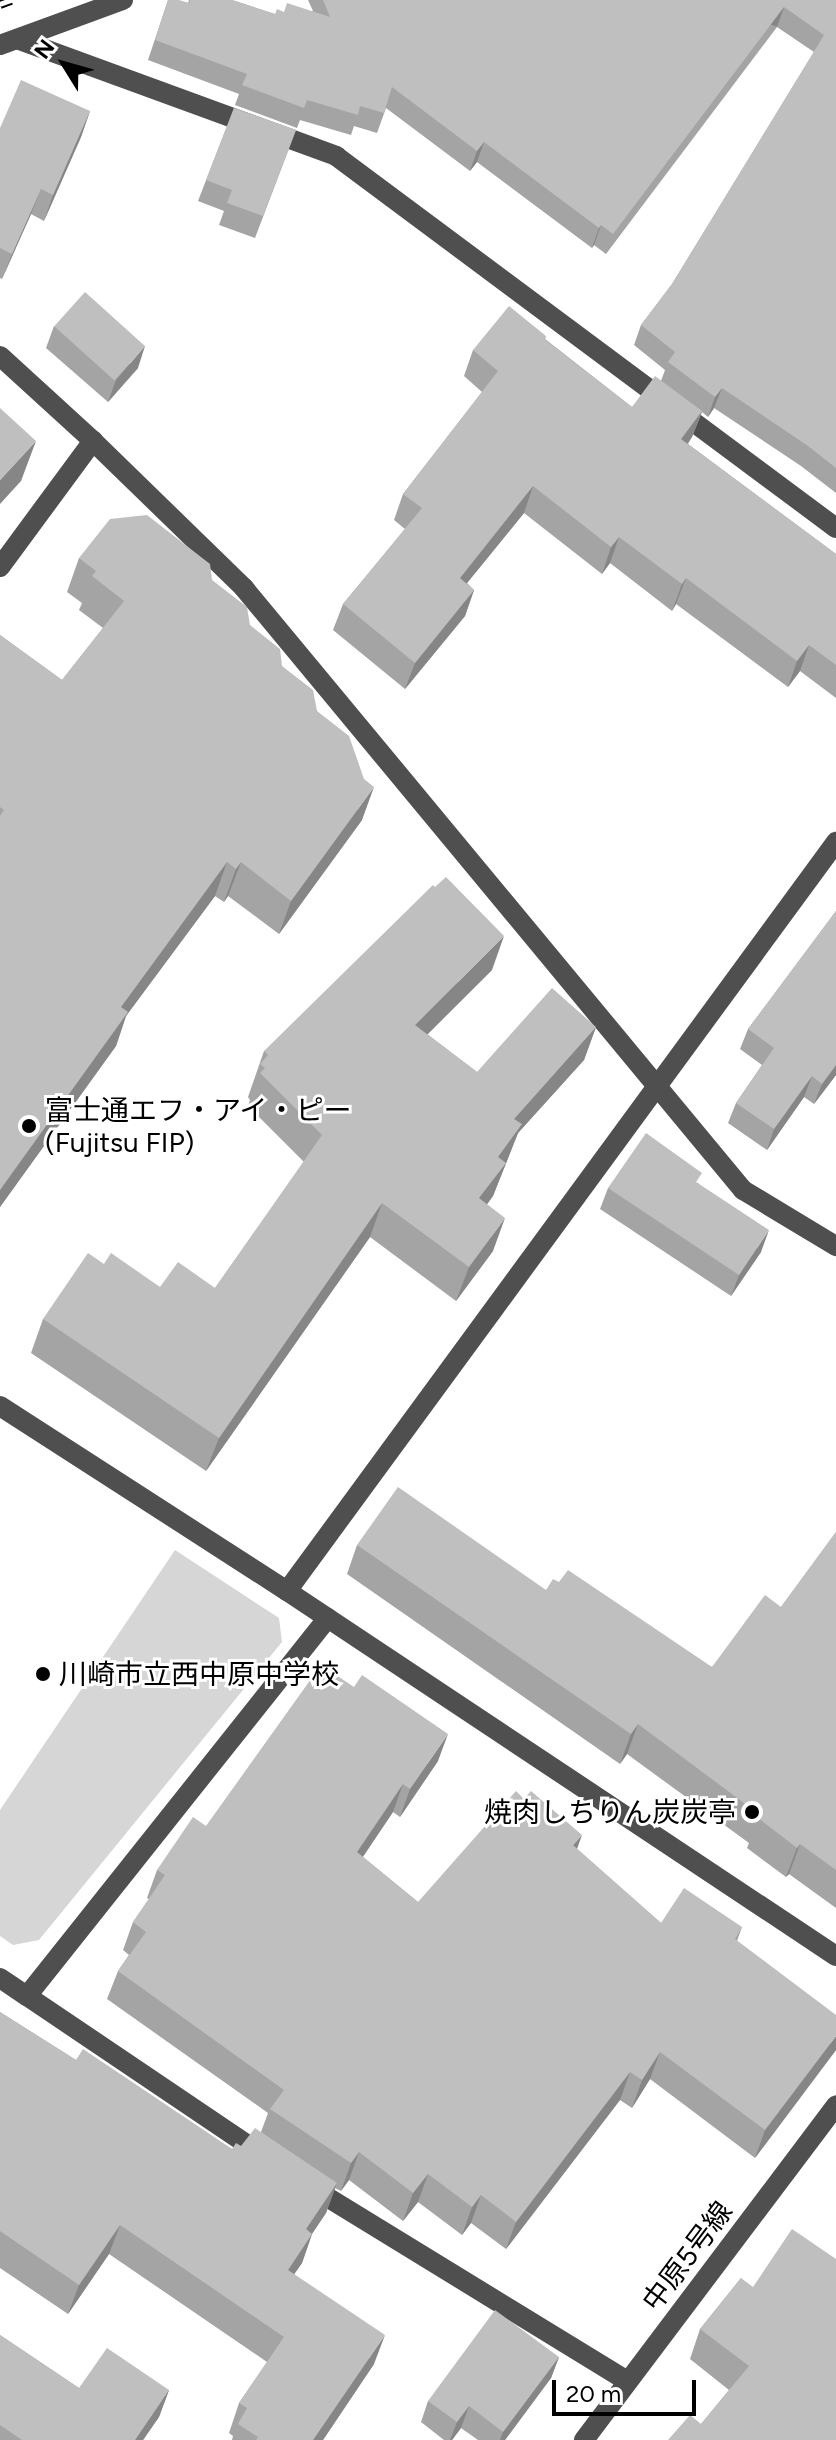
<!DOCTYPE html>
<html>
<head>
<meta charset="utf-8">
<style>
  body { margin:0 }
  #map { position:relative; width:836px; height:2440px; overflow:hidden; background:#fff; font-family:Figtree,"Noto Sans JP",sans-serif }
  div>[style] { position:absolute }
  .green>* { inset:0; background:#d6d6d6 }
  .minor>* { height:20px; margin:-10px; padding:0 10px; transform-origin:10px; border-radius:10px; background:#4f4f4f }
  .rail>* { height:9px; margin-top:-4.5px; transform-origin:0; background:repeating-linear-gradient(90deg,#fff 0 18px,#000 0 36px); box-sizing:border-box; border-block:2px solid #000 }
  .wall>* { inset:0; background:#a4a4a4 }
  .shaded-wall>* { inset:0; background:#868686; transform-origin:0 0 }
  .building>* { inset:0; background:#bfbfbf; transform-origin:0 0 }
  .dots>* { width:22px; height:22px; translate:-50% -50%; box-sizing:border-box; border:4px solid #fff; border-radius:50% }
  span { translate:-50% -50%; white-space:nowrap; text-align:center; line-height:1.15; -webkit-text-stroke:6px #fff; paint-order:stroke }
  .poi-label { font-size:28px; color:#000 }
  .left { translate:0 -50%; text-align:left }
  .right { translate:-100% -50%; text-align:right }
  .street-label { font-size:28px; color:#000 }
  .north { position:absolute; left:24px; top:24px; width:80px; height:80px; -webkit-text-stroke:6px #fff; paint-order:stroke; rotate:307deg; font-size:22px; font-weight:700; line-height:32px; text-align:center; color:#000 }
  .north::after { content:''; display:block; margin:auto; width:28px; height:36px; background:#000; clip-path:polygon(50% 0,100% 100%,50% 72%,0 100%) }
  .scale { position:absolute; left:552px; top:2380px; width:144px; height:36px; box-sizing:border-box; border:4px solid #000; border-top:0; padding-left:10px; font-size:24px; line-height:28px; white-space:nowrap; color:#000; -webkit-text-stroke:6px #fff; paint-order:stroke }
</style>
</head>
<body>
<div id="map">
  <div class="green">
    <i style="clip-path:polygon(175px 1550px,279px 1618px,282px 1642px,39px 1940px,13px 1945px,0 1936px,0 1810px)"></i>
  </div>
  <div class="minor">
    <i style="left:17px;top:39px;width:340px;rotate:20.1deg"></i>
    <i style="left:336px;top:156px;width:623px;rotate:36.65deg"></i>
    <i style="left:0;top:45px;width:131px;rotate:-20.1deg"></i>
    <i style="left:0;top:356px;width:126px;rotate:42.4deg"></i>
    <i style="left:93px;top:441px;width:211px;rotate:44.2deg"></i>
    <i style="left:244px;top:588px;width:782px;rotate:50.34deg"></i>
    <i style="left:743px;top:1190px;width:109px;rotate:31.1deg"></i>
    <i style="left:0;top:567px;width:157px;rotate:-53.6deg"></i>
    <i style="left:0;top:1406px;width:341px;rotate:32.8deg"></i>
    <i style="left:287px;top:1591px;width:659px;rotate:33.62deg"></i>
    <i style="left:287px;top:1591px;width:929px;rotate:-53.76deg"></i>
    <i style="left:0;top:1978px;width:32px;rotate:34deg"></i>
    <i style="left:27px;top:1996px;width:483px;rotate:-51.5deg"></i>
    <i style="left:27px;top:1996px;width:288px;rotate:34deg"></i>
    <i style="left:309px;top:2186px;width:373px;rotate:31.5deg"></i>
    <i style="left:584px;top:2440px;width:419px;rotate:-53deg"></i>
  </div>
  <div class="rail">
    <i style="left:0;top:4px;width:12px;rotate:-20deg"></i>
  </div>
  <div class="wall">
    <i style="clip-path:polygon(168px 0,188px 3px,189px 0,232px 0,275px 14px,284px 12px,313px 11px,308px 0,836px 0,836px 493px,801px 466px,714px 408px,708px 417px,702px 412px,692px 437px,688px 444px,836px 554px,836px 698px,800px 671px,788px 687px,676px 604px,672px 611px,610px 563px,602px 574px,524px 513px,467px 583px,474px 590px,465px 616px,405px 689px,333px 630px,343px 604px,405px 529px,394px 520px,403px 494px,482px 392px,464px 376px,473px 350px,546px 336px,545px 339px,632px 407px,661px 381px,665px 370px,634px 345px,641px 325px,672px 284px,814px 52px,777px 27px,606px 254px,594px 245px,592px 248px,477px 162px,470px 171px,386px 108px,377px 133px,354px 126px,351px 135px,300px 120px,297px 128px,235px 105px,239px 94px,148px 60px)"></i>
    <i style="clip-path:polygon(234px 108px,296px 130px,255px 238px,219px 225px,224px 211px,198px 201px)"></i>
    <i style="clip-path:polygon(90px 111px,81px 137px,44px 221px,31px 214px,2px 279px,0 278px,0 128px)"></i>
    <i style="clip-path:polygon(54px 326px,138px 368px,108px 402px,46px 348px)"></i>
    <i style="clip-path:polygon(79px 558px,212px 580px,282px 666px,317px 711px,362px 820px,279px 934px,228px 896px,224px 902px,215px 896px,126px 1016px,116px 1046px,0 1207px,0 635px,62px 680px,103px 628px,79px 610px,82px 603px,67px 592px)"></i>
    <i style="clip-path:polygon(836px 911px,836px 1075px,814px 1104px,804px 1097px,767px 1150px,728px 1123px,736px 1103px,762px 1065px,740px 1049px,748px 1029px)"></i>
    <i style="clip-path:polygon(492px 970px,427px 1034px,477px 1072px,596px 1027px,584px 1060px,518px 1133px,493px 1196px,487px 1204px,493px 1251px,456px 1301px,370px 1237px,206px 1471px,31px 1353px,43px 1319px,104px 1264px,160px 1287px,215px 1288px,304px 1162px,248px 1106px,250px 1100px,248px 1097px,264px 1051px)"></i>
    <i style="clip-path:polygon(698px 1183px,761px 1252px,731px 1296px,600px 1209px,608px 1188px)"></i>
    <i style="clip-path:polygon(836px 1532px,836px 1908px,789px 1874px,786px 1877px,747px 1848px,749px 1843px,627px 1754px,620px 1764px,347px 1574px,357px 1545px,546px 1590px,712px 1667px,781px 1607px)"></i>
    <i style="clip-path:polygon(438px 1761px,400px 1817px,393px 1812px,363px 1857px,418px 1902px,577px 1849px,661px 1923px,742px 1927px,737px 1941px,836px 2050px,755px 2158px,650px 2079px,632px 2108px,620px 2100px,506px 2249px,471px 2223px,462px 2235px,418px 2202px,403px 2221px,349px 2180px,341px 2191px,335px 2188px,326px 2213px,312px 2234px,302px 2263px,294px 2274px,374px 2364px,323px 2440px,232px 2440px,233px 2436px,229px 2433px,239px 2403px,267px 2362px,109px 2254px,68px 2314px,0 2268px,0 2012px,76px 2060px,232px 2149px,241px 2146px,261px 2132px,268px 2113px,107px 1999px,118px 1971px,129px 1955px,123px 1950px,133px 1922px,149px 1899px,147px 1898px,157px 1870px,206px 1826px)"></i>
    <i style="clip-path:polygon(741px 2278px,836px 2440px,701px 2424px,729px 2390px,690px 2359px,700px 2329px)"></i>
    <i style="clip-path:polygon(0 2335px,79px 2388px,169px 2390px,159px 2417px,143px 2440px,0 2440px)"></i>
    <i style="clip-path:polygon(559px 2357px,551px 2378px,505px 2440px,478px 2440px,461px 2428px,452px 2440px,444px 2440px,421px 2422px,428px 2401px)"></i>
  </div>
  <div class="shaded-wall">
    <i style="left:784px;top:7px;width:21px;height:284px;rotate:109deg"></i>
    <i style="clip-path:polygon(90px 111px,81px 137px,44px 221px,53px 195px)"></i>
    <i style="clip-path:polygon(484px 142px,477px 162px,470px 171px,477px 151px)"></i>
    <i style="clip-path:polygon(41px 189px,31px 214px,2px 279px,12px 254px)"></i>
    <i style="clip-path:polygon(601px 225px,594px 245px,592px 248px,599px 228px)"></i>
    <i style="clip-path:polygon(145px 346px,138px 368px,108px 402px,116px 380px)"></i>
    <i style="clip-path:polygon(722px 388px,714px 408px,708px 417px,715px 397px)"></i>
    <i style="clip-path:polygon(702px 411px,692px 437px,672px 465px,681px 439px)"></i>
    <i style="clip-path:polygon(36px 441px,21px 481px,0 504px,0 480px)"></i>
    <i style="clip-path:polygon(533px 486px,524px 513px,450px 604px,460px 578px)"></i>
    <i style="clip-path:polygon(619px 537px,610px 563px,602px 574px,611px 547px)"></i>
    <i style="clip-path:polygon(686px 578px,676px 604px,672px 611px,682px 584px)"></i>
    <i style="clip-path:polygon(474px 590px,465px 616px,405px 689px,415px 663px)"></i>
    <i style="clip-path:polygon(809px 645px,800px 671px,788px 687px,797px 661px)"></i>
    <i style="clip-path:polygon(374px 787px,362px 820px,279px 934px,291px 901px)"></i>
    <i style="clip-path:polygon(227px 862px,215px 896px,126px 1016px,116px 1046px,0 1207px,0 1190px,121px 1007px)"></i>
    <i style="clip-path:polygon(241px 862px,228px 896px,224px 902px,236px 869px)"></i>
    <i style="clip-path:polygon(504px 936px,492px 970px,403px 1059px,415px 1025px)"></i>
    <i style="clip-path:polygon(596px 1027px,584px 1060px,518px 1133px,493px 1196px,467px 1232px,479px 1198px,514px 1119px)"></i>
    <i style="clip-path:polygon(836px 1065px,836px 1075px,814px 1104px,822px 1084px)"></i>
    <i style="clip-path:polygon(812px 1076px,804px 1097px,767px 1150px,774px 1129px)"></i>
    <i style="clip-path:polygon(382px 1203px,370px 1237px,206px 1471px,219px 1438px)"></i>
    <i style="clip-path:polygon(505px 1218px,493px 1251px,456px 1301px,469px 1267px)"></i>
    <i style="clip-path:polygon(769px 1230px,761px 1252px,731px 1296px,739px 1275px)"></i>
    <i style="clip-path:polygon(638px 1724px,627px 1754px,620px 1764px,631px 1734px)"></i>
    <i style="clip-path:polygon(448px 1734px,438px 1761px,400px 1817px,410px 1789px)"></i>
    <i style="clip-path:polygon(403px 1784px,393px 1812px,347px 1880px,357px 1852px)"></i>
    <i style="clip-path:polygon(582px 1835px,572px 1863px,573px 1845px)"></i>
    <i style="clip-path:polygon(800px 1844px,789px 1874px,786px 1877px,797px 1848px)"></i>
    <i style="clip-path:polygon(836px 2036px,836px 2050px,755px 2158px,765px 2130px)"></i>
    <i style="clip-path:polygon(660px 2052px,650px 2079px,632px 2108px,642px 2080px)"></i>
    <i style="clip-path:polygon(630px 2072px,620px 2100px,506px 2249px,516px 2222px)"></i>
    <i style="clip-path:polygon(359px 2152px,349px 2180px,341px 2191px,351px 2163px)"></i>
    <i style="clip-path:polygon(428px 2174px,418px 2202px,403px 2221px,413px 2193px)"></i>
    <i style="clip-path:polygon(337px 2183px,326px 2213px,295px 2259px,306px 2229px)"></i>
    <i style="clip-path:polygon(481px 2195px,471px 2223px,462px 2235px,472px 2207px)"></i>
    <i style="clip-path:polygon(120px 2225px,109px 2254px,68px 2314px,79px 2285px)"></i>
    <i style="clip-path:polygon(312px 2234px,302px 2263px,277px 2299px,288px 2270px)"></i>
    <i style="clip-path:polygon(385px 2335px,374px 2364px,323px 2440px,313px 2440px)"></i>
    <i style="clip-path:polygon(559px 2357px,551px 2378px,505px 2440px,500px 2440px,503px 2432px)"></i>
    <i style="clip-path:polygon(169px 2390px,159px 2417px,143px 2440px,135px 2440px)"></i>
    <i style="clip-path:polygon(469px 2406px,461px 2428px,452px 2440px,450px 2440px,457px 2422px)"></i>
  </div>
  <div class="building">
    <i style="clip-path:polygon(168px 0,179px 0,189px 3px,190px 0,232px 0,275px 14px,277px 9px,284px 12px,287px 3px,330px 17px,323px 0,836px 0,836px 468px,808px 446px,722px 388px,715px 397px,668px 362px,675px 352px,641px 325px,672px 284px,824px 35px,784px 7px,613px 234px,601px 225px,599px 228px,484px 142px,477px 151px,392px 87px,384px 113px,360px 106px,358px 115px,307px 100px,304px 108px,242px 85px,247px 74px,155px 40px)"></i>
    <i style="clip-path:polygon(21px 80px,90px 111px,53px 195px,41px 189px,12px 254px,0 248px,0 128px)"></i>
    <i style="clip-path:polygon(234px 108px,296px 130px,263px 216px,227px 203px,232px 190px,206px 180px)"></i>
    <i style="left:85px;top:292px;width:81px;height:46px;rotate:42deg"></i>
    <i style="clip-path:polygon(509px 306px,546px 336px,544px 339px,632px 407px,655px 376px,702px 411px,681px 439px,836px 554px,836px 665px,809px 645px,797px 661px,686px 578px,682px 584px,619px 537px,611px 547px,533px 486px,460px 578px,474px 590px,415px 663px,343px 604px,422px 508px,403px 494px,498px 371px,473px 350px)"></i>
    <i style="clip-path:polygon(0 408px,36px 441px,0 480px)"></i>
    <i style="clip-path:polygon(147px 515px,210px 564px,212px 580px,247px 607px,250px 625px,280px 649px,282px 666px,313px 690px,317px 711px,349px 736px,364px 779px,374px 787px,291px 901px,241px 862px,236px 869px,227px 862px,121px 1007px,128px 1012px,0 1190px,0 816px,4px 810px,0 807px,0 635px,62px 680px,124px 601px,92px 576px,96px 571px,79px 558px,110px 519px)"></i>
    <i style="clip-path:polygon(446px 877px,504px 936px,415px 1025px,477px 1072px,552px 988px,596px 1027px,514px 1119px,522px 1124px,498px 1157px,506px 1163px,479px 1198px,505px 1218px,469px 1267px,382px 1203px,219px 1438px,43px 1319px,88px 1253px,104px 1264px,111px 1253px,160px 1287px,178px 1262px,215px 1288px,322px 1135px,260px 1073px,265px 1068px,260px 1064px,268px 1055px,264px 1051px,433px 885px,435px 887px)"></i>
    <i style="clip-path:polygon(836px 911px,836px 1065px,822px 1084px,812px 1076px,774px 1129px,736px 1103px,774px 1048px,748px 1029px)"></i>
    <i style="clip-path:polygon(646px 1133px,702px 1173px,696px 1182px,769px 1230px,739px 1275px,608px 1188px)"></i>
    <i style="clip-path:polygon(398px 1487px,546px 1590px,553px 1579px,559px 1582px,568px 1570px,712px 1667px,765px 1595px,781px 1607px,836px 1532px,836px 1870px,800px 1844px,797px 1848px,758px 1818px,760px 1815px,638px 1724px,631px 1734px,357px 1545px)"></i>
    <i style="clip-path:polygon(321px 1665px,354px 1687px,362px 1675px,448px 1734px,410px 1789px,403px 1784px,357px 1852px,418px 1902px,516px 1791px,524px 1799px,531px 1791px,582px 1835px,573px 1845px,661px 1923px,684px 1888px,742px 1927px,735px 1939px,836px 2015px,836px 2036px,765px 2130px,660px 2052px,642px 2080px,630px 2072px,516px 2222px,481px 2195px,472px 2207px,428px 2174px,413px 2193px,359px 2152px,351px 2163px,270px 2109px,284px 2090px,118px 1971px,146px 1932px,133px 1922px,165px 1875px,157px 1870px,193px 1817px,206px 1826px)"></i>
    <i style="clip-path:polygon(0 2012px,76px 2060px,83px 2049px,232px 2149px,236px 2143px,241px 2146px,255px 2128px,337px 2183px,306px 2229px,312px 2234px,288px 2270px,385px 2335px,313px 2440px,256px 2440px,258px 2437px,238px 2424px,247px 2408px,239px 2403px,284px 2337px,120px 2225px,79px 2285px,0 2231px)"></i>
    <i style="clip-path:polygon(792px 2229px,836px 2259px,836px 2440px,668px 2440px,690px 2415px,701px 2424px,749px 2366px,700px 2329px,741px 2278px,753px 2287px)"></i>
    <i style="clip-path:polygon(495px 2310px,559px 2357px,503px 2432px,469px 2406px,457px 2422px,428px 2401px)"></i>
    <i style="clip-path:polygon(0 2335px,79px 2388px,107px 2348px,169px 2390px,135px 2440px,22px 2440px,0 2425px)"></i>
  </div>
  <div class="dots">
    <i style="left:29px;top:1126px;background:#000"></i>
    <i style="left:43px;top:1674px;background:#000"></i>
    <i style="left:752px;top:1812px;background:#000"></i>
  </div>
  <div class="poi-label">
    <span class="left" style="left:45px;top:1126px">富士通エフ・アイ・ピー<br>(Fujitsu FIP)</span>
    <span class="left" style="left:59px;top:1674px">川崎市立西中原中学校</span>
    <span class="right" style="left:736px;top:1812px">焼肉しちりん炭炭亭</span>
  </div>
  <div class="street-label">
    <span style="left:687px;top:2256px;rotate:-53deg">中原5号線</span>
  </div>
  <div class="north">N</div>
  <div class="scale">20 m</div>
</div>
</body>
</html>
